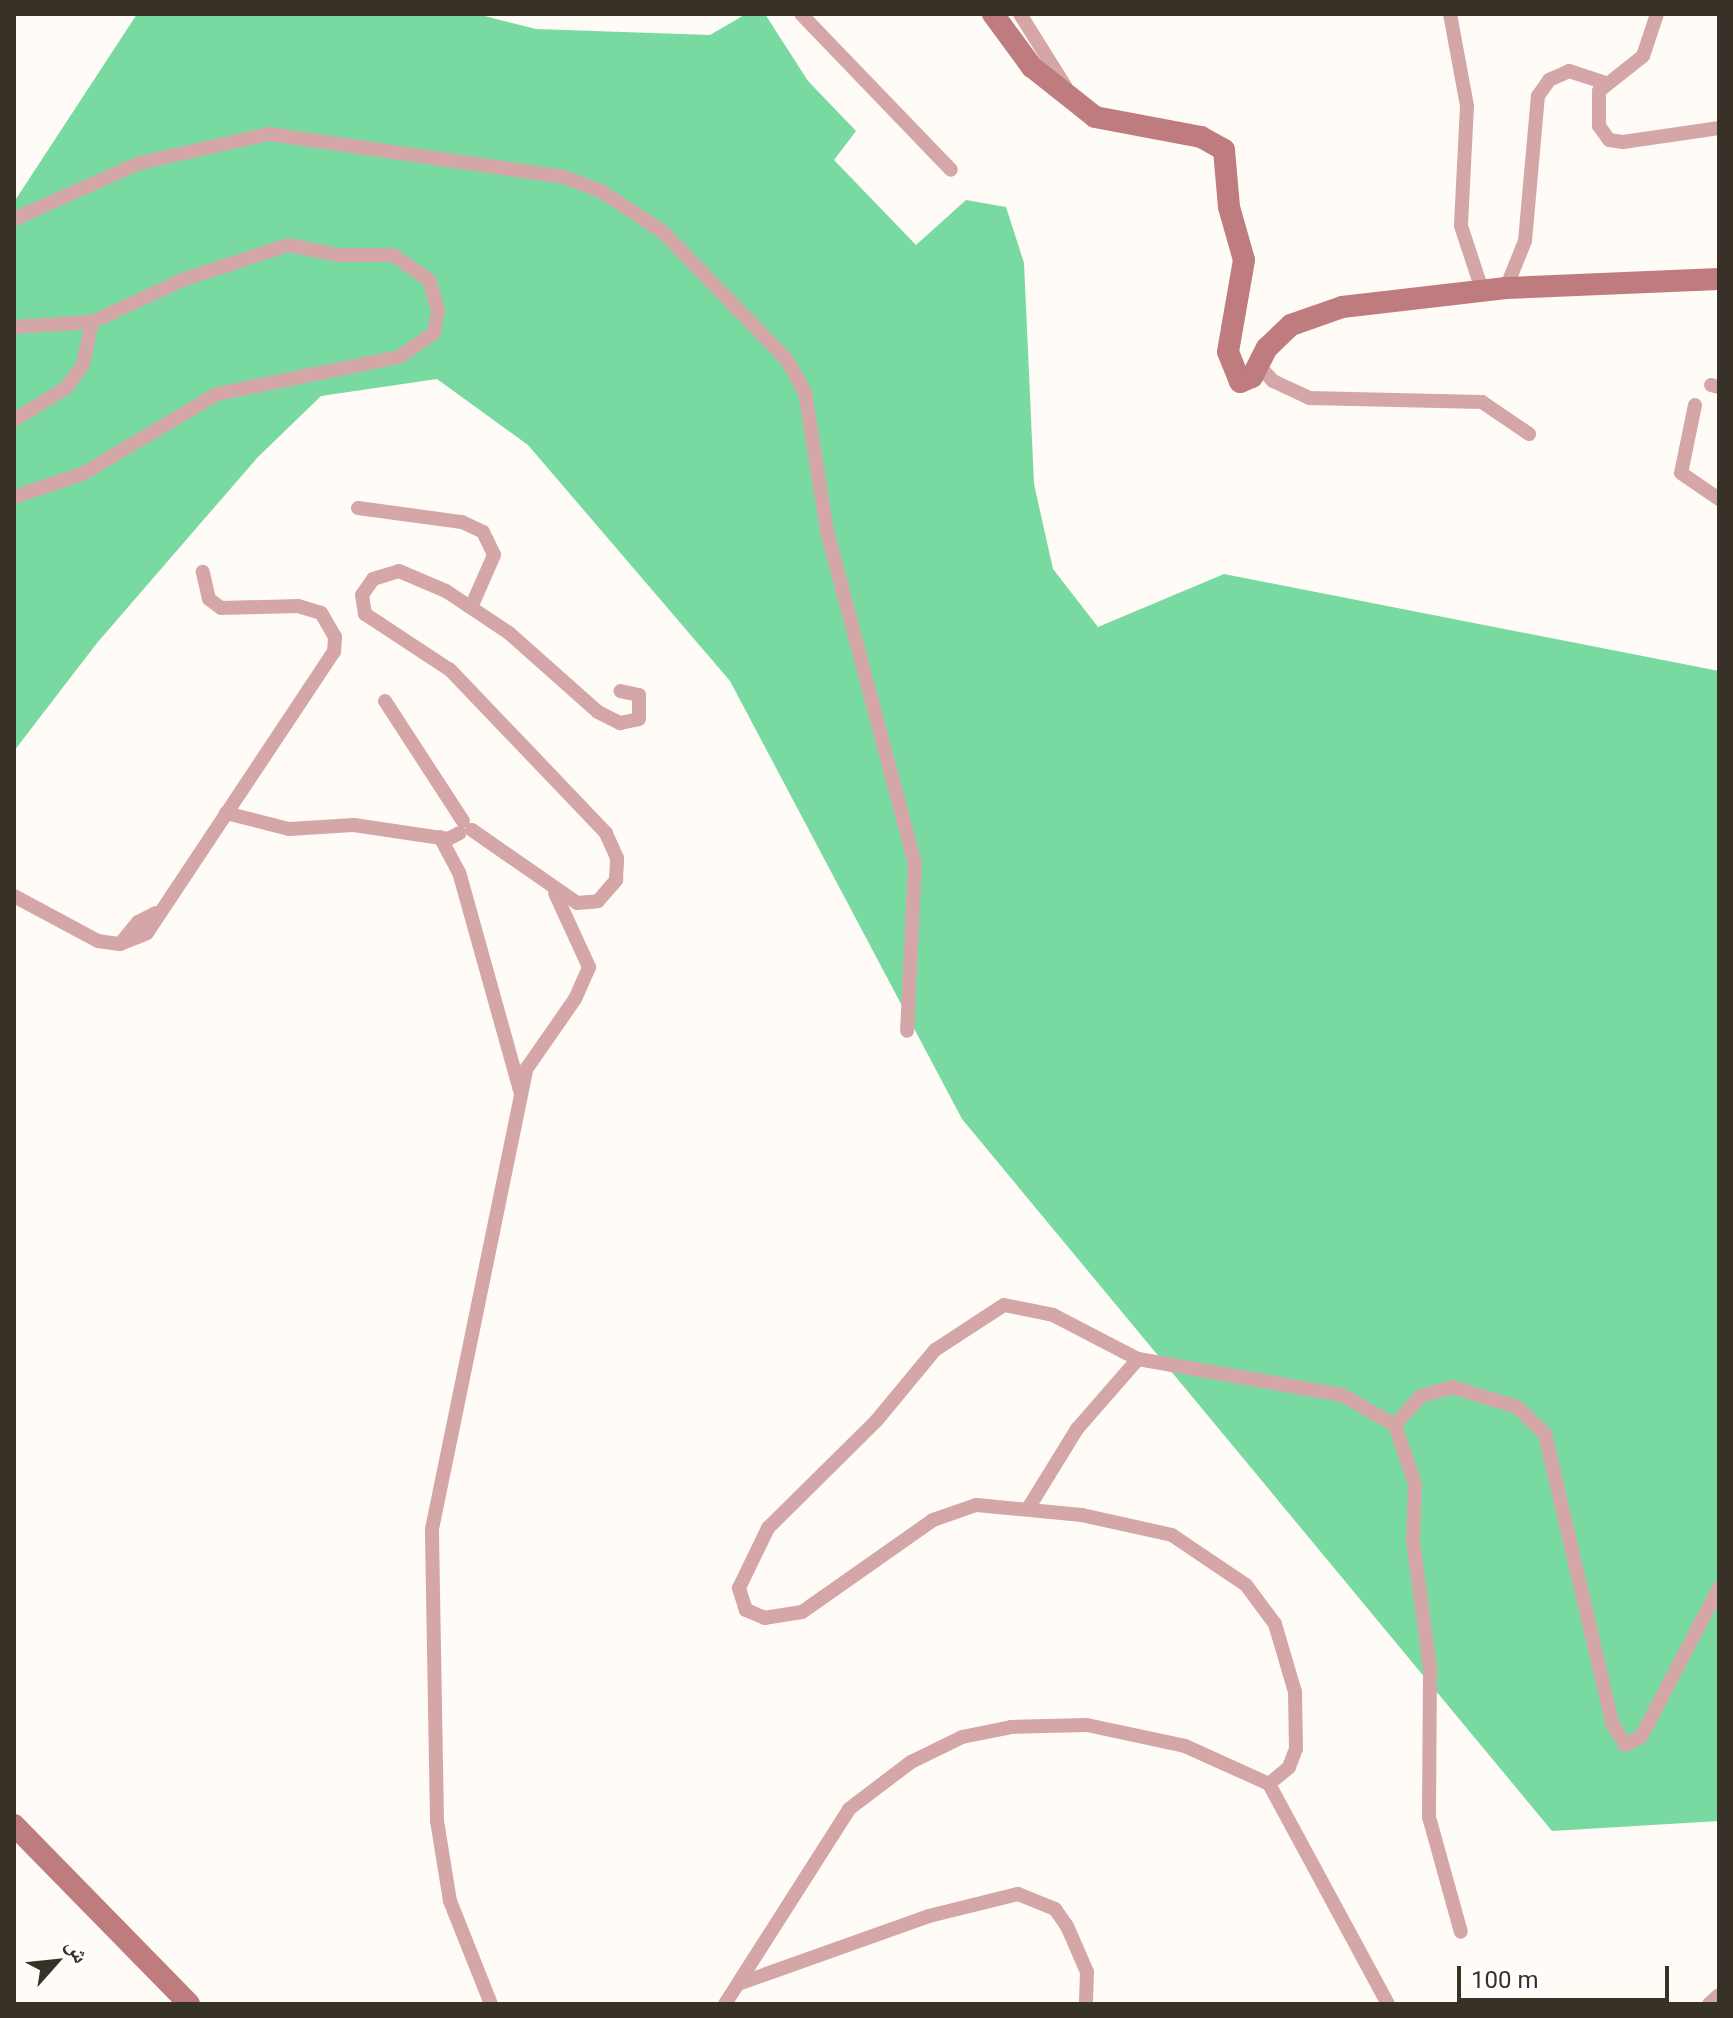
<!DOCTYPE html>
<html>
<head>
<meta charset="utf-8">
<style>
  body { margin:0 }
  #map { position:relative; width:1733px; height:2018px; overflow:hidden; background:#fffbf6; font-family:Roboto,"Noto Naskh Arabic",sans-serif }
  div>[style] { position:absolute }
  .forest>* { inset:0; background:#78daa1 }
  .minor>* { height:14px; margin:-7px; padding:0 7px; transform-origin:7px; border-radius:7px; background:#d5a6a7 }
  .secondary>* { height:22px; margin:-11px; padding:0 11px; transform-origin:11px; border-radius:11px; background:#bf7c7e }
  span { translate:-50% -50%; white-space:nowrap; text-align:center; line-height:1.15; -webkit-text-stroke:6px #fff; paint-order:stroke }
  .frame { position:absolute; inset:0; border:16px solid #383127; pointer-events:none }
  .north { position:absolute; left:16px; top:1922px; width:80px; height:80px; -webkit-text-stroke:6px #fff; paint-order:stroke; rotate:63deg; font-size:22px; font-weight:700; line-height:32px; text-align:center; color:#383127 }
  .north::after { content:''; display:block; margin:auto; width:28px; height:36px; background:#383127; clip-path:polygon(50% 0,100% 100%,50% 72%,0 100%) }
  .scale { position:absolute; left:1457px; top:1966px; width:212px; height:36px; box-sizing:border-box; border:4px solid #383127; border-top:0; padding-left:10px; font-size:24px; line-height:28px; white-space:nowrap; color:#383127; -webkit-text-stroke:6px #fff; paint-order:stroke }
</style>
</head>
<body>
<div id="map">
  <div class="forest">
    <i style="clip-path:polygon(137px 14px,477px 14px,536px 29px,710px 35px,746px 14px,765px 14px,808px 81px,856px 131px,834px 160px,916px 245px,966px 200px,1006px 207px,1024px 263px,1034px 484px,1053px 569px,1098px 627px,1224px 574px,1719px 671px,1719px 1821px,1552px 1831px,962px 1119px,730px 681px,528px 445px,437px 379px,321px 396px,257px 458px,97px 643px,14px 751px,14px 202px)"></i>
  </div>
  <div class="minor">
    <i style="left:801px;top:14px;width:216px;rotate:46.1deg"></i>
    <i style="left:1020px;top:14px;width:85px;rotate:58deg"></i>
    <i style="left:1450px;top:14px;width:94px;rotate:79.5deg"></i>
    <i style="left:1467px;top:106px;width:120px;rotate:92.9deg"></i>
    <i style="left:1461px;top:226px;width:67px;rotate:71.8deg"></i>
    <i style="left:1657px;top:14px;width:44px;rotate:108.4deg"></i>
    <i style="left:1643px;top:56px;width:56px;rotate:141.5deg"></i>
    <i style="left:1599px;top:91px;width:35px;rotate:90deg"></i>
    <i style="left:1599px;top:126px;width:17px;rotate:54deg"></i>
    <i style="left:1609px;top:140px;width:14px;rotate:8deg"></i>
    <i style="left:1623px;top:142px;width:97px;rotate:-8.3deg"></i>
    <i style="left:14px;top:219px;width:138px;rotate:-24deg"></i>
    <i style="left:140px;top:163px;width:132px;rotate:-12.7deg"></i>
    <i style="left:269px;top:134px;width:298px;rotate:8.3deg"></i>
    <i style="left:564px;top:177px;width:40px;rotate:21deg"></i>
    <i style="left:601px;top:191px;width:74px;rotate:33.5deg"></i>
    <i style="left:663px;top:232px;width:178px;rotate:45.9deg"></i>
    <i style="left:787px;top:360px;width:38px;rotate:61deg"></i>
    <i style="left:805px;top:393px;width:140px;rotate:80.9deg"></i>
    <i style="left:827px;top:531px;width:343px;rotate:75.2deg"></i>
    <i style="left:915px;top:863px;width:168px;rotate:92.7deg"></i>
    <i style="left:1506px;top:288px;width:51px;rotate:-68deg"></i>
    <i style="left:1525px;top:241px;width:146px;rotate:-84.9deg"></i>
    <i style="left:1538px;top:96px;width:19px;rotate:-55deg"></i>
    <i style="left:1549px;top:80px;width:22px;rotate:-24deg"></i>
    <i style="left:1569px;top:71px;width:39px;rotate:18deg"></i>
    <i style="left:14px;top:327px;width:78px;rotate:-3.7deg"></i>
    <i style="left:92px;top:322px;width:102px;rotate:-24.8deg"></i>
    <i style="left:185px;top:279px;width:108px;rotate:-18.3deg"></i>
    <i style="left:288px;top:245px;width:50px;rotate:11.5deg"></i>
    <i style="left:337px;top:255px;width:56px"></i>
    <i style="left:393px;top:255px;width:44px;rotate:34.8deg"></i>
    <i style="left:429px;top:280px;width:31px;rotate:73deg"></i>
    <i style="left:438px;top:310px;width:23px;rotate:100deg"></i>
    <i style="left:434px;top:333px;width:42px;rotate:145.6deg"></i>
    <i style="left:399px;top:357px;width:186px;rotate:168.5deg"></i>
    <i style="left:217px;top:394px;width:157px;rotate:149.3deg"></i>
    <i style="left:82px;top:474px;width:72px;rotate:161.3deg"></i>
    <i style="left:1258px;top:365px;width:22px;rotate:47deg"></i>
    <i style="left:1273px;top:381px;width:40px;rotate:25deg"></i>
    <i style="left:1309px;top:398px;width:173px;rotate:1.3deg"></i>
    <i style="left:1482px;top:402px;width:57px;rotate:34.2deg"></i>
    <i style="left:1711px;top:385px;width:8px;rotate:14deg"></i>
    <i style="left:1695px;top:405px;width:69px;rotate:101.6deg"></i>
    <i style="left:1681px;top:473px;width:46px;rotate:34.4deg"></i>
    <i style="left:14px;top:420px;width:61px;rotate:-31.6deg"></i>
    <i style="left:66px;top:388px;width:29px;rotate:-54deg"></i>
    <i style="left:83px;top:365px;width:44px;rotate:-78.2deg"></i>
    <i style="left:358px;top:508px;width:105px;rotate:7.7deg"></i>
    <i style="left:462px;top:522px;width:23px;rotate:25deg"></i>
    <i style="left:483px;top:532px;width:25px;rotate:64deg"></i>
    <i style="left:494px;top:555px;width:55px;rotate:113.7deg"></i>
    <i style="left:385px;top:701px;width:143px;rotate:57deg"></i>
    <i style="left:226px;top:813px;width:65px;rotate:14.3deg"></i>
    <i style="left:289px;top:829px;width:65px;rotate:-3.5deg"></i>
    <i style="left:354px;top:825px;width:95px;rotate:8.5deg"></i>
    <i style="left:448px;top:839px;width:13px;rotate:-27deg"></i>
    <i style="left:472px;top:830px;width:128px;rotate:34.8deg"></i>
    <i style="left:577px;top:903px;width:21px;rotate:-5deg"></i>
    <i style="left:598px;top:901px;width:28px;rotate:-49deg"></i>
    <i style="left:616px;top:880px;width:22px;rotate:-87deg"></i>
    <i style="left:617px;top:858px;width:27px;rotate:-114deg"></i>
    <i style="left:606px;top:833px;width:226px;rotate:-133.7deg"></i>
    <i style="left:450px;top:670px;width:102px;rotate:-146.6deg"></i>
    <i style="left:365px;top:614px;width:19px;rotate:-99deg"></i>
    <i style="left:362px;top:595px;width:19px;rotate:-55deg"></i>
    <i style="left:373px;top:579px;width:27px;rotate:-17deg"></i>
    <i style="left:399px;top:571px;width:51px;rotate:23.1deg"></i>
    <i style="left:446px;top:591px;width:76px;rotate:33.7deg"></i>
    <i style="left:509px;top:633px;width:119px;rotate:41.6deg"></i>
    <i style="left:598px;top:712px;width:25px;rotate:27deg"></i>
    <i style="left:620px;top:723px;width:19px;rotate:-12deg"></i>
    <i style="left:639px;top:719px;width:24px;rotate:-90deg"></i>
    <i style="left:639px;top:695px;width:19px;rotate:-168deg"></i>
    <i style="left:440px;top:837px;width:40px;rotate:62deg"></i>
    <i style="left:459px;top:872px;width:227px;rotate:74.4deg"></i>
    <i style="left:14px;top:896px;width:95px;rotate:28.2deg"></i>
    <i style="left:98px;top:941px;width:22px;rotate:8deg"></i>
    <i style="left:156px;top:913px;width:20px;rotate:153deg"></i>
    <i style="left:138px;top:922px;width:28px;rotate:129deg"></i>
    <i style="left:120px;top:944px;width:29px;rotate:-22deg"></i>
    <i style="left:147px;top:933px;width:338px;rotate:-56.4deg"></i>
    <i style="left:334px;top:652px;width:15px;rotate:-86deg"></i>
    <i style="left:335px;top:637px;width:28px;rotate:-120deg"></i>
    <i style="left:321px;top:613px;width:24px;rotate:-163deg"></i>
    <i style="left:298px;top:606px;width:77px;rotate:178.5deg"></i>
    <i style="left:221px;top:608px;width:15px;rotate:-143deg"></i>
    <i style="left:209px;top:599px;width:28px;rotate:-103deg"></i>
    <i style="left:1395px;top:1425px;width:39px;rotate:-48deg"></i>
    <i style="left:1421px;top:1396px;width:32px;rotate:-16deg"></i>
    <i style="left:1452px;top:1387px;width:68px;rotate:17.1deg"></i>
    <i style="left:1517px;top:1407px;width:39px;rotate:44deg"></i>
    <i style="left:1545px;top:1434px;width:297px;rotate:76.9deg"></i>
    <i style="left:1612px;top:1723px;width:26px;rotate:59deg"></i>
    <i style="left:1625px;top:1745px;width:18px;rotate:-27deg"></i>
    <i style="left:1641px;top:1737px;width:168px;rotate:-62.4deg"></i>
    <i style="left:1029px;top:1507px;width:92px;rotate:-58.4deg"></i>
    <i style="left:1077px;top:1429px;width:93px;rotate:-48.9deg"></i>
    <i style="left:1269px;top:1784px;width:250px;rotate:61.6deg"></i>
    <i style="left:741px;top:1983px;width:200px;rotate:-19.6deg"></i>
    <i style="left:929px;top:1916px;width:92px;rotate:-13.9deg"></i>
    <i style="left:1018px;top:1894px;width:40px;rotate:22deg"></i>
    <i style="left:1055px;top:1909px;width:21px;rotate:55deg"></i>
    <i style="left:1067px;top:1926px;width:50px;rotate:66.5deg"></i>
    <i style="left:1087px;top:1972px;width:32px;rotate:92deg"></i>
    <i style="left:491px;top:2004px;width:111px;rotate:-111.7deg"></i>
    <i style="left:450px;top:1901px;width:81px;rotate:-99.2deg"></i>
    <i style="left:437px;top:1821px;width:292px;rotate:-91deg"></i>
    <i style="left:432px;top:1529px;width:471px;rotate:-78.4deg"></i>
    <i style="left:527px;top:1068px;width:84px;rotate:-55.2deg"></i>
    <i style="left:575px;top:999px;width:35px;rotate:-66deg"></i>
    <i style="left:589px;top:967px;width:81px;rotate:-114.7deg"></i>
    <i style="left:725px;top:2004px;width:231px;rotate:-57.5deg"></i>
    <i style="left:849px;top:1809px;width:78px;rotate:-37.2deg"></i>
    <i style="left:911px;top:1762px;width:57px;rotate:-26.1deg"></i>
    <i style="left:962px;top:1737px;width:50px;rotate:-11.5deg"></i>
    <i style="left:1011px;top:1727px;width:76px;rotate:-1.5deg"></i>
    <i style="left:1087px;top:1725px;width:100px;rotate:12.1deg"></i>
    <i style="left:1185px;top:1746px;width:92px;rotate:24.3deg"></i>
    <i style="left:1269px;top:1784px;width:26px;rotate:-40deg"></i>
    <i style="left:1289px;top:1767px;width:19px;rotate:-69deg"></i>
    <i style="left:1296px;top:1749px;width:57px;rotate:-91deg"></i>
    <i style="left:1295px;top:1692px;width:71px;rotate:-106.4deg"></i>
    <i style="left:1275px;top:1624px;width:49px;rotate:-126.6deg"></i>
    <i style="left:1246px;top:1585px;width:89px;rotate:-146deg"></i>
    <i style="left:1172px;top:1535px;width:92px;rotate:-167.5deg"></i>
    <i style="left:1082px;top:1515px;width:106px;rotate:-174.6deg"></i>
    <i style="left:976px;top:1505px;width:46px;rotate:160.8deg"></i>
    <i style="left:933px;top:1520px;width:160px;rotate:144.9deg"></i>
    <i style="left:802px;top:1612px;width:37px;rotate:171deg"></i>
    <i style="left:765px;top:1618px;width:21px;rotate:-157deg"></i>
    <i style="left:746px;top:1610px;width:23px;rotate:-108deg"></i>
    <i style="left:739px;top:1588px;width:67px;rotate:-64.2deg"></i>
    <i style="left:768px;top:1528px;width:153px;rotate:-44.7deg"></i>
    <i style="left:877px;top:1420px;width:91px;rotate:-50.4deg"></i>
    <i style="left:935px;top:1350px;width:82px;rotate:-33.1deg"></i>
    <i style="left:1004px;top:1305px;width:50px;rotate:11.5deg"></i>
    <i style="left:1053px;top:1315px;width:96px;rotate:27.4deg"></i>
    <i style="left:1138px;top:1359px;width:207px;rotate:10deg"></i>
    <i style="left:1342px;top:1395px;width:61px;rotate:29.5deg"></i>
    <i style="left:1395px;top:1425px;width:62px;rotate:71.3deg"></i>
    <i style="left:1415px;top:1484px;width:57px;rotate:92deg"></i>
    <i style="left:1413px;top:1541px;width:128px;rotate:82.4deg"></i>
    <i style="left:1430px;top:1668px;width:149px;rotate:90.4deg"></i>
    <i style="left:1429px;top:1817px;width:119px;rotate:74.5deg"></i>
    <i style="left:1709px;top:2004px;width:13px;rotate:-42deg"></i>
  </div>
  <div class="secondary">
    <i style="left:993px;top:14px;width:66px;rotate:53.7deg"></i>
    <i style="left:1032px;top:67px;width:80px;rotate:38.4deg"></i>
    <i style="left:1095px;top:117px;width:108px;rotate:10.7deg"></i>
    <i style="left:1201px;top:137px;width:26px;rotate:29deg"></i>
    <i style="left:1224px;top:150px;width:57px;rotate:85deg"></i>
    <i style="left:1229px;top:207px;width:55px;rotate:74.2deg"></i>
    <i style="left:1244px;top:260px;width:93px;rotate:99.9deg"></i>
    <i style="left:1228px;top:352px;width:32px;rotate:68deg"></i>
    <i style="left:1240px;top:382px;width:13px;rotate:-23deg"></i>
    <i style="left:1252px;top:377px;width:33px;rotate:-63deg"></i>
    <i style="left:1267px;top:348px;width:33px;rotate:-44deg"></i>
    <i style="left:1291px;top:325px;width:54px;rotate:-19.4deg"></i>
    <i style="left:1342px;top:307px;width:165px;rotate:-6.6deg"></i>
    <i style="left:1506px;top:288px;width:213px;rotate:-2.4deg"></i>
    <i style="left:14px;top:1825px;width:250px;rotate:45.6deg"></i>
  </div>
  <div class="frame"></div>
  <div class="north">ش</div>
  <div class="scale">100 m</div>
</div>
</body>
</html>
